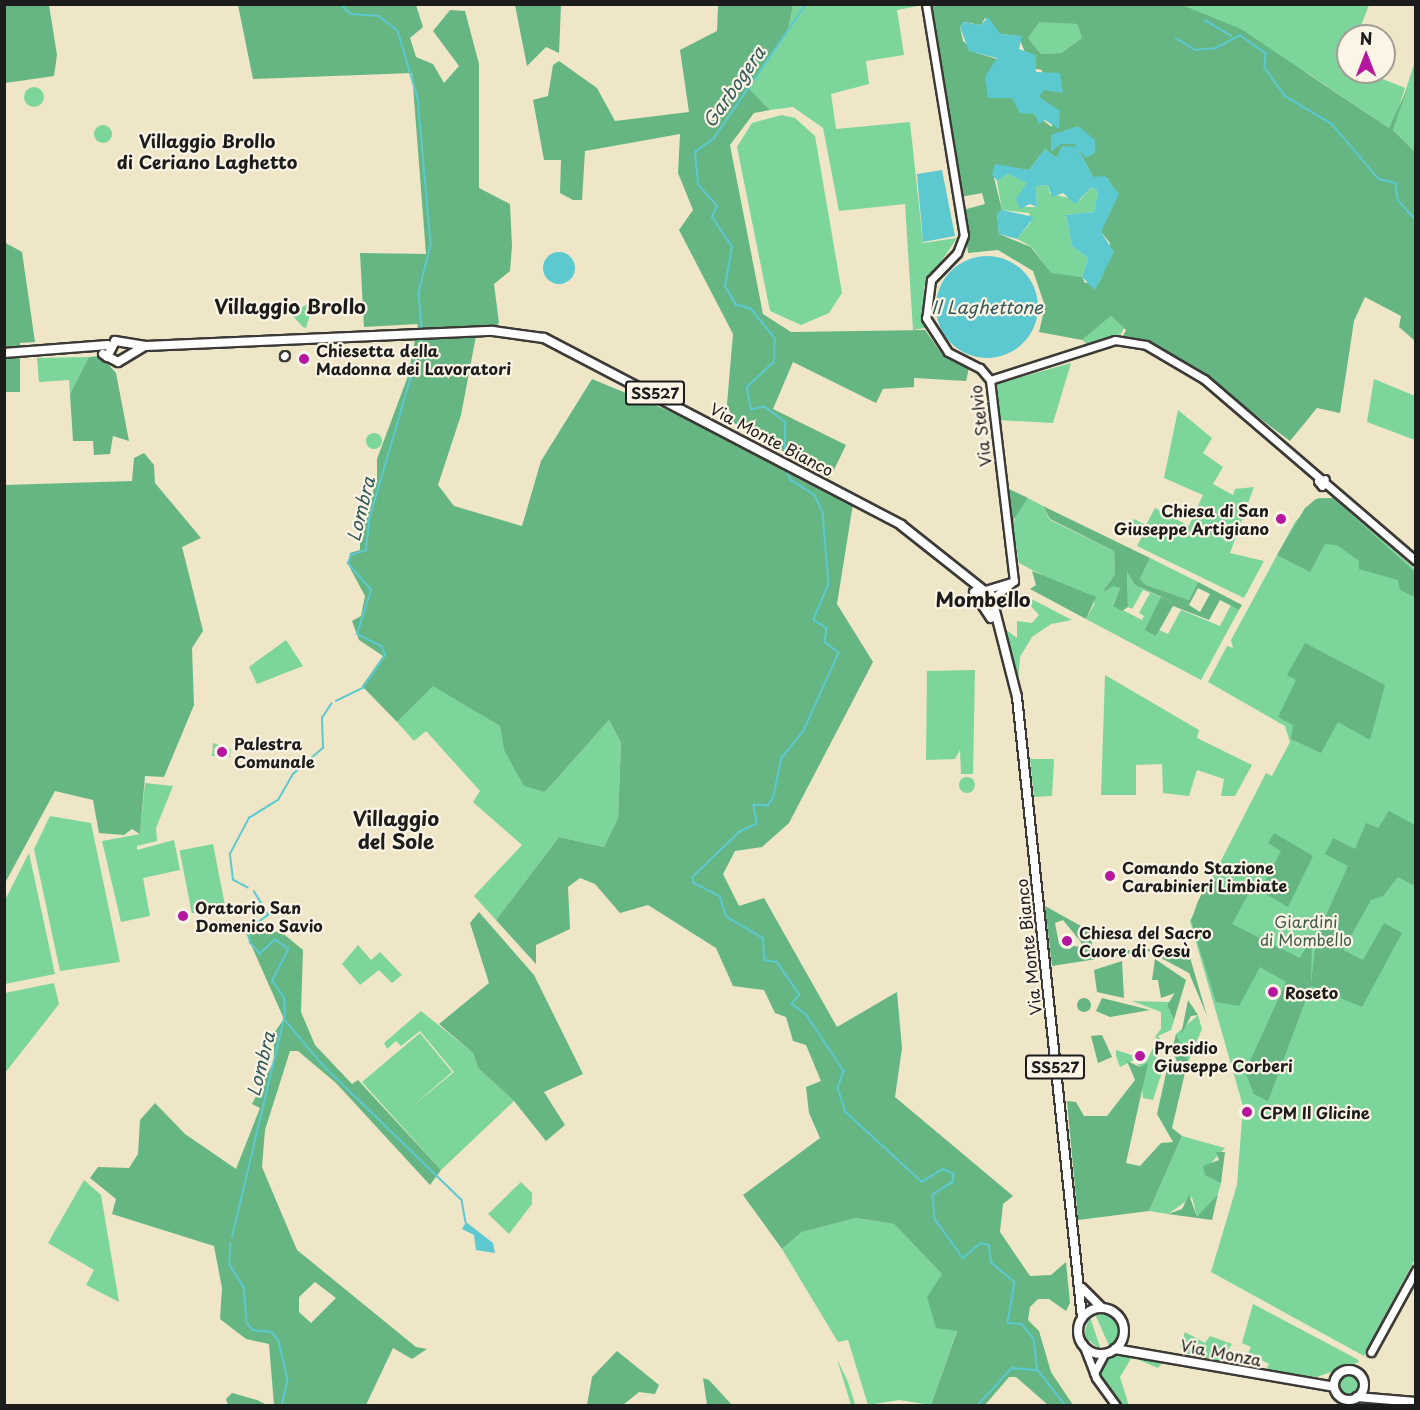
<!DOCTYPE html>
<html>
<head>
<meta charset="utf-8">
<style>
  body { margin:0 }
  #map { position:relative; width:1420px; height:1410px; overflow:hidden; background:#eee6c7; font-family:"Playpen Sans",sans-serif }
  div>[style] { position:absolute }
  .green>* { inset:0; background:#7cd59b; transform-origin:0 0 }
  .round { border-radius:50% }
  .forest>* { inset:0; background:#65b683 }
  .water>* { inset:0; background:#5cc9d1 }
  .stream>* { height:1.5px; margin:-0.75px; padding:0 0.75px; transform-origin:0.75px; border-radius:0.75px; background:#5cc9d1 }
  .roads { filter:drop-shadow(2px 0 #3c3a36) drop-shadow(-2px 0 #3c3a36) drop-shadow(0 2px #3c3a36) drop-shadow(0 -2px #3c3a36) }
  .tertiary>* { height:7px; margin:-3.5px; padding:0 3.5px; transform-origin:3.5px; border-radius:3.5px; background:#fff }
  .primary>* { height:8px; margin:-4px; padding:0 4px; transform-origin:4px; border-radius:4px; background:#fff }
  .primary>.ring { margin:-4px; padding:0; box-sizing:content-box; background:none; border:8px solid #fff; border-radius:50% }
  .dots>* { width:16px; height:16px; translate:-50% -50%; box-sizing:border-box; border:3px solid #fcf5e5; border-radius:50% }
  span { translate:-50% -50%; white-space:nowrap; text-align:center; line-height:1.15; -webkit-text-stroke:4.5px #fcf5e5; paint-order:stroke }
  .shield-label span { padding:2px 4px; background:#fcf5e5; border:2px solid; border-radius:4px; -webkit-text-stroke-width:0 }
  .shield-label { font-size:15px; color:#1c1c1c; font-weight:700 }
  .poi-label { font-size:16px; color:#1c1c1c; font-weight:700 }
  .left { translate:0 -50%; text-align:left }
  .right { translate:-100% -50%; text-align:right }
  .street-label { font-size:16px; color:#1c1c1c }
  .park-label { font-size:16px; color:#3e5d48 }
  .water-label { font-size:18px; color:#32595b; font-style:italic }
  .neighbourhood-label { font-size:18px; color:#1c1c1c; font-weight:700 }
  .quarter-label { font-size:20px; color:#1c1c1c; font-weight:700 }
  .frame { position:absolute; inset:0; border:6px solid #1c1c1c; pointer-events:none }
  .north { position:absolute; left:1336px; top:24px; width:60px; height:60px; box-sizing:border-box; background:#fcf5e5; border:2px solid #a29e95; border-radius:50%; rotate:0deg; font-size:16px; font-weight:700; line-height:24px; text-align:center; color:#1c1c1c }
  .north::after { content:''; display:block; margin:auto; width:21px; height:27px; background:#b5179e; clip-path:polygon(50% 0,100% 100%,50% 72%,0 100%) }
</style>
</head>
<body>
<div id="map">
  <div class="green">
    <i style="clip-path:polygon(793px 5px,923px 5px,897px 10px,904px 55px,866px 61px,869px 84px,831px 94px,836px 129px,910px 122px,923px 243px,957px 238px,924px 287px,925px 328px,913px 330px,905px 204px,839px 211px,823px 128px,793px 107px,770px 110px,748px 89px,788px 30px)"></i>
    <i style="clip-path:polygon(1182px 5px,1369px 5px,1357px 36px,1348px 36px,1348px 72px,1365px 72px,1405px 88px,1396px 116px,1389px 128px,1309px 74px)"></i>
    <i style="clip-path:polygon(1041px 21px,1077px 24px,1082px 38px,1061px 53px,1041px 54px,1028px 38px)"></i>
    <i style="clip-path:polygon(1415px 61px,1415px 152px,1393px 130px)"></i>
    <i class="round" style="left:24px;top:87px;width:20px;height:20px"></i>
    <i style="clip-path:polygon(782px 115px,795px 118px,815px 136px,842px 293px,829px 313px,801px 325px,770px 311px,737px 147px,752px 123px)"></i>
    <i class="round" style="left:94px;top:125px;width:18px;height:18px"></i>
    <i style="clip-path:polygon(1008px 174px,1028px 183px,1023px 207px,1037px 207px,1036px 186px,1048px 185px,1050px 194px,1080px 200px,1092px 187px,1098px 192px,1094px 212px,1066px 215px,1072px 246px,1088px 258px,1082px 277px,1051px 274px,1032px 247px,1017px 239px,1031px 222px,1029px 213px,1002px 210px,997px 181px)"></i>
    <i style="clip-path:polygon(314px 300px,306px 328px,303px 327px,291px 314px)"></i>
    <i style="clip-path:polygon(1111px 316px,1124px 328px,1121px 334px,1087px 344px,1082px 340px)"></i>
    <i style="clip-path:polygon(89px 357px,70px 394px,69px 380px,39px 382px,37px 358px)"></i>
    <i style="clip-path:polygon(1071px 363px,1053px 423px,997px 420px,997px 384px)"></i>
    <i style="clip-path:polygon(1374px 379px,1415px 396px,1415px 440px,1367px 422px)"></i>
    <i style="clip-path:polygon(1178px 410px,1212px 438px,1203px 453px,1223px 467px,1213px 484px,1233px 495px,1235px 489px,1254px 487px,1230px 553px,1264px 561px,1244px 598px,1137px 546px,1144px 533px,1132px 526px,1134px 519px,1146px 525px,1155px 508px,1189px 526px,1203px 495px,1164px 478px)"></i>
    <i class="round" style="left:366px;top:433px;width:16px;height:16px"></i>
    <i style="clip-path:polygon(1028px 498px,1043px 506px,1050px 520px,1114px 551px,1115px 574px,1102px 593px,1113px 585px,1120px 588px,1113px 605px,1142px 620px,1144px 616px,1139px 613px,1150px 593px,1143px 590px,1132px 609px,1128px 607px,1127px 572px,1135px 585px,1175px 604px,1161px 598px,1157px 636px,1159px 630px,1168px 634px,1181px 610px,1220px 626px,1231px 605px,1239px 610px,1201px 680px,1086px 619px,1095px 603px,1019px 563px,1013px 528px,1017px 509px)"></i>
    <i style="clip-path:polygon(1318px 498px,1335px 498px,1416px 570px,1415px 1259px,1364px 1356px,1211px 1272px,1237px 1185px,1243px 1106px,1190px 921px,1266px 773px,1272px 776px,1290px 742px,1285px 726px,1208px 682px,1227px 646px,1233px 648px,1231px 640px,1295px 522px)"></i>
    <i style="clip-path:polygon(1150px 558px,1198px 582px,1189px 600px,1146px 585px,1140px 579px)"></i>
    <i style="clip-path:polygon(1018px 592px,1072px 620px,1051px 624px,1032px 637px,1020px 657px,1018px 681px,1001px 626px,1017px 638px,1017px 621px,1032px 623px,1039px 615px)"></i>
    <i style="clip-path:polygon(286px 640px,303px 666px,257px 684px,249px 667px)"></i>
    <i style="clip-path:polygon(975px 670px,973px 774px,961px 774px,960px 750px,955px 759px,926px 760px,927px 671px)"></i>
    <i style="clip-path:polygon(1105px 675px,1199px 730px,1197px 738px,1252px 765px,1235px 796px,1221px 796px,1224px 779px,1197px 770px,1189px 796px,1163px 793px,1162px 764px,1136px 765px,1136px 795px,1101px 795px)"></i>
    <i style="clip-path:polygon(433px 685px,500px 726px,504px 750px,545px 792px,609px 720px,621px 743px,618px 818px,604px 847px,559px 837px,496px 920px,474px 896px,522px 845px,473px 802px,480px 791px,426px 731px,414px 741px,397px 722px)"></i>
    <i style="clip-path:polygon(213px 743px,231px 749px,230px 757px,212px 756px)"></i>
    <i style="clip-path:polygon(1030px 759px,1054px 759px,1052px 796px,1034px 797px)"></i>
    <i class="round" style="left:959px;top:777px;width:16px;height:16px"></i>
    <i style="clip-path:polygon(145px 783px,173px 786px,156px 828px,157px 841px,137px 846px,137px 850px,174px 840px,180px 870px,143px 878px,150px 916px,121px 922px,102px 841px,140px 834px)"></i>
    <i style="clip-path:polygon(50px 816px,91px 823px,120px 962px,60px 971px,34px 849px)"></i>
    <i style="left:213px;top:844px;width:64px;height:34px;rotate:79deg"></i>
    <i style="clip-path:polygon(29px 853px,55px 974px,5px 984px,5px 900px)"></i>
    <i style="clip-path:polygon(358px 945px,371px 960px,380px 952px,402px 975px,392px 983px,379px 970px,360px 985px,342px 964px)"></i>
    <i style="clip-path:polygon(54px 983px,59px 1004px,5px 1073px,5px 993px)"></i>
    <i style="clip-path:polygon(1132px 1001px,1170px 1002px,1167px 1005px,1174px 1020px,1171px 1030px,1158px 1036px,1162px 1043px,1155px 1037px,1161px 1029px,1161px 1012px)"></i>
    <i style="clip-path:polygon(421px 1011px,473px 1053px,478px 1068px,514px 1101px,441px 1170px,362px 1082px,420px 1033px,452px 1072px,409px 1109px,454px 1072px,420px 1031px,401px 1046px,396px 1041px,387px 1049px,384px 1043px)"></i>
    <i style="clip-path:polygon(1198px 1015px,1202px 1029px,1186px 1067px,1176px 1034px)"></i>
    <i style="clip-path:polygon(1153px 1048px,1162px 1072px,1153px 1100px,1143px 1098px,1140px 1067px,1134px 1060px,1120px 1067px,1116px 1056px,1116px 1050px,1147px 1060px)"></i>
    <i style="clip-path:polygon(1182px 1136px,1225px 1148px,1212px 1162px,1212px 1177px,1221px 1183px,1218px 1194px,1197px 1218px,1192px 1197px,1168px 1214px,1149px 1211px)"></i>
    <i style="clip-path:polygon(84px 1180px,101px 1195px,119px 1302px,86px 1285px,94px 1270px,48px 1243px)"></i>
    <i style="clip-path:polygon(521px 1182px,532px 1193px,532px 1204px,509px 1234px,488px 1214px)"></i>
    <i style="clip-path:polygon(856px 1218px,894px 1224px,942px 1274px,957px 1330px,931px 1405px,899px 1400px,868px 1405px,848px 1340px,838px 1342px,782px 1249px,802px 1232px)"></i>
    <i style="clip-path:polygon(1253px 1304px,1357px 1359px,1359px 1362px,1317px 1377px,1266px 1370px,1269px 1364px,1248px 1353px,1251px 1347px,1242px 1343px)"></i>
    <i style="clip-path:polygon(1095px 1314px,1109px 1314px,1119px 1324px,1119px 1338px,1110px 1348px)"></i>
    <i style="clip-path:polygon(1090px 1317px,1101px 1350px,1083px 1336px)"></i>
    <i style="clip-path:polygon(1185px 1332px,1205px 1343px,1210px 1336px,1232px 1344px,1220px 1361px,1185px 1353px,1180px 1347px)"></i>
    <i style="clip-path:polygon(1120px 1352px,1194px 1365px,1162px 1363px,1158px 1368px,1132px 1357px,1120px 1377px,1129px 1406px,1118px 1405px,1097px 1369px,1104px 1359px)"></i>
    <i style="clip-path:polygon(837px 1359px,848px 1382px,855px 1404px,851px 1405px)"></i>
    <i class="round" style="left:1339px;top:1373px;width:22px;height:22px"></i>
  </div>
  <div class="forest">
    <i style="clip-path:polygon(4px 5px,49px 5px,57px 55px,54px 76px,5px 83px)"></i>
    <i style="clip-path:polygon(238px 5px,416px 5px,423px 27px,410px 38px,416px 57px,433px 64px,444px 83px,459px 66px,433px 31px,450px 10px,465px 11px,479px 64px,479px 188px,510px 204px,512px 246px,510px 271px,494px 284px,499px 323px,487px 336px,476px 336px,461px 415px,438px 485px,454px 506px,522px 526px,541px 461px,592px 379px,696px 422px,853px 504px,837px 604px,873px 662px,789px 823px,762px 847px,735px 851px,723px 874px,739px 906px,764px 898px,837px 1027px,897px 992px,902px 1048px,895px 1097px,1013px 1196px,1003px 1204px,1000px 1232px,1030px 1276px,1051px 1275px,1066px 1262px,1070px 1303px,1066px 1311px,1049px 1299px,1038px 1299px,1030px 1307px,1028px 1320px,1039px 1331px,1051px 1372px,1073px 1405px,1048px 1405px,1016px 1377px,1009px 1377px,985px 1405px,931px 1405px,957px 1331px,936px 1328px,927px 1297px,942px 1274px,894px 1224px,856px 1218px,802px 1232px,782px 1249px,743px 1195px,820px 1138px,809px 1113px,806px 1087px,821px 1081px,806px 1045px,793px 1041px,786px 1017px,775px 1013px,764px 990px,733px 986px,716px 948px,648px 905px,620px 913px,595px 884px,580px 878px,568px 887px,570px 929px,536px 945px,536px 964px,496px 920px,559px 837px,604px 847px,618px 818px,621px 743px,609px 720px,545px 792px,524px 786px,504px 750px,500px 726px,433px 686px,397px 722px,362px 686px,383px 656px,359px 640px,352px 621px,361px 616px,365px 596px,349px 566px,350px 553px,360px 550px,360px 526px,377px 480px,377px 459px,408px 376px,418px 324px,364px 327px,360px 253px,426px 254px,412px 73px,253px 79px)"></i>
    <i style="clip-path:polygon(515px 5px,561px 5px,559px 53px,546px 47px,527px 66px)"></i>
    <i style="clip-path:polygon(793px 5px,788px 30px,749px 89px,770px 110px,754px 113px,730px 145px,763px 314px,791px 332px,925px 330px,942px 354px,969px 368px,966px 381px,914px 378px,914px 387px,883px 389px,876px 403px,793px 362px,773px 409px,846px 445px,830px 478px,734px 423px,727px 404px,733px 334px,679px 230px,693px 210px,678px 173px,680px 134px,585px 151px,582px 200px,573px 200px,560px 193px,561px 160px,544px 160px,533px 100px,548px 96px,553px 65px,559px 61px,597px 88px,615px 121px,689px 112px,680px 50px,717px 31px,718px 6px)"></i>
    <i style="clip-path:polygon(evenodd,928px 5px,1182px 5px,1241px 29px,1389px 128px,1407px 89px,1393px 130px,1415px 152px,1415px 341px,1399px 327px,1401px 316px,1365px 297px,1354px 321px,1340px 413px,1317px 408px,1290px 441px,1180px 358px,1123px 336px,1126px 330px,1111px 316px,1082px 340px,1039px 332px,1045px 306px,1033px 271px,998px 250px,968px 253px,963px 210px,985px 204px,982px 193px,961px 197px,928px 5px,985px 18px,1000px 34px,1018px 36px,1032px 68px,1042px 70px,1039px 97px,1051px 109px,1052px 127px,1012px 98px,993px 96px,988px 89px,997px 59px,977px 53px,963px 41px,960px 27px,964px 22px,981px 25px,985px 18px,928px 5px,1040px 22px,1077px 24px,1082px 38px,1061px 53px,1041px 54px,1028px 38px,1040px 22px,928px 5px,1064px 147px,1078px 149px,1093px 177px,1107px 178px,1113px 187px,1101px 232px,1110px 243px,1100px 281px,1085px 283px,1082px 277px,1051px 273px,1031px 247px,999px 234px,997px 214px,1002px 210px,994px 178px,1015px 168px,1029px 170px,1045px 149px,1056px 158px,1064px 147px)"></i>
    <i style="clip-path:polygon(4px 242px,22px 252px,35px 342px,20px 343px,20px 392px,5px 392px)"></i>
    <i style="clip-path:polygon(101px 356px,116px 373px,129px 441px,113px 436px,110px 454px,94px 455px,93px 441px,73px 441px,70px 394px,89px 357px)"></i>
    <i style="clip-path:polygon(144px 453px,154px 465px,155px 483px,201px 538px,182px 547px,203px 631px,192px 648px,194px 705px,164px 777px,145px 776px,140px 834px,132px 829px,124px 835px,99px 833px,93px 800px,55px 791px,5px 883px,5px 485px,132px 481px,134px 458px)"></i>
    <i style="clip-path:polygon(1007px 488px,1028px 498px,1014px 519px,1013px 553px)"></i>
    <i style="clip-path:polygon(1333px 498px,1415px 572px,1415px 597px,1400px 590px,1398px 580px,1359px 569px,1359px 561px,1337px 545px,1325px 544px,1310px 572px,1277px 555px,1305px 508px,1316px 499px)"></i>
    <i style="clip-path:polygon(evenodd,1043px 506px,1150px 558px,1140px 579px,1146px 585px,1189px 600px,1198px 582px,1242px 605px,1239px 610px,1220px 600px,1209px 620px,1173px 606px,1156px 636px,1145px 630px,1161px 597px,1175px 603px,1135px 585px,1127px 572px,1128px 607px,1122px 611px,1113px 606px,1120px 588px,1113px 586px,1102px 593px,1115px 574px,1114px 551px,1050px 519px,1043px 506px,1198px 588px,1210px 594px,1200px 612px,1189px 605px,1198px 588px)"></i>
    <i style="clip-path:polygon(1032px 571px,1096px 597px,1086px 619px,1030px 589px,1036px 585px)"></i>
    <i style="clip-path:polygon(1305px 643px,1385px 685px,1370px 740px,1338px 722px,1321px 753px,1291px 739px,1293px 725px,1278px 717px,1296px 680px,1287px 675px)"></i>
    <i style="clip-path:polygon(1389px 811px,1415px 825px,1415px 886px,1398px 877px,1383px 896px,1371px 900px,1343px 950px,1363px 960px,1384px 923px,1402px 933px,1362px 1007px,1311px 986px,1268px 1101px,1254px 1094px,1245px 1072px,1286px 982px,1260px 967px,1239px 1006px,1216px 1002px,1191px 921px,1198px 901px,1210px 878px,1225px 886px,1228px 882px,1249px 893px,1232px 924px,1300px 958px,1312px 936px,1311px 985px,1316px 938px,1348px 866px,1325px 854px,1333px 838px,1355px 849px,1366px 823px,1378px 828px)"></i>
    <i style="clip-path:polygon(1274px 833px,1313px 856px,1288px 907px,1260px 891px,1281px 851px,1268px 843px)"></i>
    <i style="clip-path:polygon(evenodd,1045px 906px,1090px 931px,1093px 952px,1187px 947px,1207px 1016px,1189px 973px,1148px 951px,1052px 966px,1045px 906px,1063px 920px,1081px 942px,1081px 947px,1059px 944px,1055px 923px,1063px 920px)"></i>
    <i style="clip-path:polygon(479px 912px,534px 975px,583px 1074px,544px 1092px,565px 1125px,546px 1141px,514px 1101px,478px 1068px,473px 1053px,439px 1024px,489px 983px,470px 923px)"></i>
    <i style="clip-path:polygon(evenodd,258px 922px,266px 934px,280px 931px,303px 950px,301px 1012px,315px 1045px,352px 1084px,358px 1080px,441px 1170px,430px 1185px,336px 1083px,298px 1051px,290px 1051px,265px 1130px,262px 1167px,297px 1250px,416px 1347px,427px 1349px,412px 1359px,393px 1348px,366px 1405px,274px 1405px,269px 1344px,246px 1339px,220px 1319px,222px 1288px,214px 1246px,112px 1214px,116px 1199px,90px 1178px,98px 1167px,129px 1168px,138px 1154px,140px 1120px,155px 1103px,185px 1134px,236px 1169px,260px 1108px,252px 1104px,274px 1061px,274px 1033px,284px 1019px,245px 931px,250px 923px,258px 922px,315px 1282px,336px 1298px,311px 1323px,299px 1312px,299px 1297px,315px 1282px)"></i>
    <i style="clip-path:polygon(1155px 959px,1186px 980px,1174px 1020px,1167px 1005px,1175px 993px,1161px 998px,1158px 980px,1152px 980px)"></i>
    <i style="clip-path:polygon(1122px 961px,1124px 998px,1097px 992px,1094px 970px)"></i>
    <i style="clip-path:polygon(1102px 998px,1150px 1010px,1110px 1017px,1096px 1011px)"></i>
    <i class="round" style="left:1077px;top:998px;width:14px;height:14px"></i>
    <i style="clip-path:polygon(1188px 1000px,1198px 1015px,1191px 1016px,1181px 1035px)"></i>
    <i style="clip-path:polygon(1176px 1034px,1188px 1060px,1172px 1128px,1182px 1136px,1149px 1211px,1078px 1220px,1067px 1101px,1076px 1102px,1084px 1116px,1107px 1116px,1135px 1080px,1127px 1061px,1140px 1067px,1148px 1063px,1126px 1163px,1140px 1166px,1161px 1143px,1173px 1142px,1157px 1114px,1169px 1060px,1172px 1066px,1178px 1064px,1172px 1050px)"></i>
    <i style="clip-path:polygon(1102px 1035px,1112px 1057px,1098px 1063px,1091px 1036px)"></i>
    <i style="clip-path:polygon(1216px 1152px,1225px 1152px,1221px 1183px,1205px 1175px,1203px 1166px,1219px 1160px)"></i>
    <i style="clip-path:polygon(1218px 1194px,1212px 1220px,1168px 1214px,1182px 1209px,1189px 1195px,1197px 1217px)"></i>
    <i style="clip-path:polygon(617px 1351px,659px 1385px,655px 1394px,639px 1392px,623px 1405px,587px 1405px,592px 1377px)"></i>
    <i style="clip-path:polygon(703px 1378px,709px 1380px,732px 1405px,707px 1405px)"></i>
    <i style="clip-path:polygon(232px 1393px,257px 1400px,267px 1405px,228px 1405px,226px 1399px)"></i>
  </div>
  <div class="water">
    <i style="clip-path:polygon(988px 17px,1000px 34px,1022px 36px,1019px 49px,1036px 55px,1036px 72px,1060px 73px,1063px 93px,1044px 90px,1039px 97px,1060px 111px,1059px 129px,1045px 120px,1039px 124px,1035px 114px,1020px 113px,1012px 98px,988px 98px,985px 77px,997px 58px,969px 51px,960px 27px,963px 22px,981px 25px)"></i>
    <i style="clip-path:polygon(1078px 126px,1095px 140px,1095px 153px,1086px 158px,1074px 144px,1061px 144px,1051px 152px,1051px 135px)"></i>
    <i style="clip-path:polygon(1062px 146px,1077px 147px,1093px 177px,1105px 176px,1119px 194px,1101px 232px,1114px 252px,1095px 290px,1082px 277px,1088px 258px,1072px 246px,1066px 215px,1094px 212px,1098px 192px,1092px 187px,1075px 204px,1063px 193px,1052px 197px,1048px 185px,1036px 186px,1037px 207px,1030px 204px,1020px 209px,1016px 199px,1027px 183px,1008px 174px,997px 181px,992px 174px,995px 164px,1029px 170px,1045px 149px,1056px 158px)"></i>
    <i style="clip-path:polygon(942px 170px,955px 236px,923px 242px,917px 174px)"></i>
    <i style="clip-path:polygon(1002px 210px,1034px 217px,1017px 239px,999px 234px,997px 214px)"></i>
    <i class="round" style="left:543px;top:252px;width:32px;height:32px"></i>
    <i class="round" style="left:936px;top:256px;width:102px;height:102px"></i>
    <i style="clip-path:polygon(466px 1222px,493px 1243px,495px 1253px,476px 1250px,474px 1235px,462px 1229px)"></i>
  </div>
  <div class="stream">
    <i style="left:341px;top:4px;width:14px;rotate:45deg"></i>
    <i style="left:351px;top:14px;width:28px;rotate:4deg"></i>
    <i style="left:379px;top:16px;width:24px;rotate:38deg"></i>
    <i style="left:398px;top:31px;width:70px;rotate:73.4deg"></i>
    <i style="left:418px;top:98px;width:148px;rotate:84.9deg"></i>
    <i style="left:431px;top:245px;width:49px;rotate:104deg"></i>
    <i style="left:419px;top:293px;width:38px;rotate:85deg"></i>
    <i style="left:1205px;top:20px;width:31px;rotate:31deg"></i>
    <i style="left:1176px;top:38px;width:22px;rotate:32deg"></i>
    <i style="left:1195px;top:50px;width:21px;rotate:-5deg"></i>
    <i style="left:1216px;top:48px;width:27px;rotate:-28deg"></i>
    <i style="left:1240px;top:35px;width:32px;rotate:35deg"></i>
    <i style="left:1266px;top:53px;width:15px;rotate:94deg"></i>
    <i style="left:1265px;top:68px;width:34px;rotate:54deg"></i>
    <i style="left:1285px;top:96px;width:55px;rotate:30.8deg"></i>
    <i style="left:1332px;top:124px;width:72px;rotate:49.5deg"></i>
    <i style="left:1379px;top:179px;width:17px;rotate:13deg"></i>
    <i style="left:1396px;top:183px;width:17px;rotate:83deg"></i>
    <i style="left:1398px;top:200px;width:27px;rotate:48deg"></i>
    <i style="left:785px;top:459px;width:37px;rotate:-90deg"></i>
    <i style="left:785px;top:422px;width:26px;rotate:-144deg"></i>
    <i style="left:764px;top:407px;width:13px;rotate:167deg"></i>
    <i style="left:751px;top:410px;width:23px;rotate:-100deg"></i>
    <i style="left:747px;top:387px;width:37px;rotate:-43deg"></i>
    <i style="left:774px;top:362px;width:23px;rotate:-88deg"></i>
    <i style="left:775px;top:339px;width:38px;rotate:-129deg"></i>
    <i style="left:751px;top:309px;width:16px;rotate:-165deg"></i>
    <i style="left:736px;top:305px;width:21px;rotate:-121deg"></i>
    <i style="left:725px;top:287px;width:41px;rotate:-80.1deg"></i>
    <i style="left:732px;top:247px;width:36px;rotate:-124deg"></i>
    <i style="left:712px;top:217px;width:12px;rotate:-66deg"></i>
    <i style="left:717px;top:206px;width:28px;rotate:-132deg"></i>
    <i style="left:698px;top:185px;width:33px;rotate:-95deg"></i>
    <i style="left:695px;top:152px;width:24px;rotate:-36deg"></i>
    <i style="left:714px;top:138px;width:163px;rotate:-55.5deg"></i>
    <i style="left:786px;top:468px;width:13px;rotate:67deg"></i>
    <i style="left:791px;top:480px;width:28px;rotate:32deg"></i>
    <i style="left:815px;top:495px;width:20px;rotate:66deg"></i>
    <i style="left:823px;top:513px;width:71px;rotate:85.2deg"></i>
    <i style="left:829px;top:584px;width:39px;rotate:113deg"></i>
    <i style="left:814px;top:620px;width:15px;rotate:32deg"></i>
    <i style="left:827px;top:628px;width:14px;rotate:98deg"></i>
    <i style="left:825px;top:642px;width:18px;rotate:38deg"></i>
    <i style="left:839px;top:653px;width:85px;rotate:114.2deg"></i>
    <i style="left:804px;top:731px;width:35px;rotate:129deg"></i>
    <i style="left:782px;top:758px;width:40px;rotate:102deg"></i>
    <i style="left:774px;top:797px;width:11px;rotate:124deg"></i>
    <i style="left:768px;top:806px;width:14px;rotate:-176deg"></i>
    <i style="left:754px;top:805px;width:19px;rotate:81deg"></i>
    <i style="left:757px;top:824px;width:19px;rotate:155deg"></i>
    <i style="left:740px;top:832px;width:65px;rotate:136.2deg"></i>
    <i style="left:693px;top:877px;width:6px;rotate:81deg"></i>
    <i style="left:694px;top:883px;width:29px;rotate:27deg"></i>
    <i style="left:720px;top:896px;width:22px;rotate:72deg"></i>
    <i style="left:727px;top:917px;width:42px;rotate:30.3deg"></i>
    <i style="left:763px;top:938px;width:22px;rotate:85deg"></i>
    <i style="left:765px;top:960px;width:12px;rotate:9deg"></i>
    <i style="left:777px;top:962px;width:40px;rotate:55.1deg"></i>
    <i style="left:800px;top:995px;width:12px;rotate:132deg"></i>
    <i style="left:792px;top:1004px;width:17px;rotate:36deg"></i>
    <i style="left:806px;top:1014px;width:69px;rotate:56.3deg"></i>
    <i style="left:844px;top:1071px;width:18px;rotate:109deg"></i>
    <i style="left:838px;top:1088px;width:25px;rotate:72deg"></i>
    <i style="left:846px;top:1112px;width:103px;rotate:42.6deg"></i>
    <i style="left:922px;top:1182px;width:25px;rotate:-32deg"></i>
    <i style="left:943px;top:1169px;width:12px;rotate:24deg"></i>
    <i style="left:954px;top:1174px;width:8px;rotate:97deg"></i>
    <i style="left:953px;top:1182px;width:24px;rotate:147deg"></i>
    <i style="left:933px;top:1195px;width:24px;rotate:85deg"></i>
    <i style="left:935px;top:1219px;width:48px;rotate:54.3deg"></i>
    <i style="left:963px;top:1258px;width:23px;rotate:-40deg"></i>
    <i style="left:981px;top:1243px;width:8px;rotate:14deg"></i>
    <i style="left:989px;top:1245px;width:18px;rotate:81deg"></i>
    <i style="left:992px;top:1263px;width:30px;rotate:40deg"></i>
    <i style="left:1015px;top:1282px;width:42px;rotate:99.7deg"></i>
    <i style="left:1008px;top:1323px;width:14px;rotate:4deg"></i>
    <i style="left:1022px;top:1324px;width:19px;rotate:51deg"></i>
    <i style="left:1034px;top:1339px;width:31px;rotate:83deg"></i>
    <i style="left:1038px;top:1370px;width:46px;rotate:52.1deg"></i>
    <i style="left:336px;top:701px;width:30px;rotate:-26deg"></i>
    <i style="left:363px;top:688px;width:40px;rotate:-56deg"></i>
    <i style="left:385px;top:655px;width:9px;rotate:-111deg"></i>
    <i style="left:382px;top:647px;width:28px;rotate:-153deg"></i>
    <i style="left:357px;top:634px;width:46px;rotate:-72.3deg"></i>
    <i style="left:371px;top:590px;width:35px;rotate:-131deg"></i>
    <i style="left:348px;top:564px;width:9px;rotate:-72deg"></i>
    <i style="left:351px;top:555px;width:16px;rotate:-18deg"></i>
    <i style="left:366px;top:550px;width:30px;rotate:-84deg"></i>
    <i style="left:369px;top:520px;width:189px;rotate:-73.7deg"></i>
    <i style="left:248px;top:888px;width:17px;rotate:-152deg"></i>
    <i style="left:233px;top:880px;width:26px;rotate:-97deg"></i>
    <i style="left:230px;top:854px;width:41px;rotate:-62.2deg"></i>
    <i style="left:249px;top:818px;width:34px;rotate:-32deg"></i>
    <i style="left:278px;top:800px;width:30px;rotate:-60deg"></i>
    <i style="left:293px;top:774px;width:40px;rotate:-41deg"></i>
    <i style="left:323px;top:748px;width:30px;rotate:-92deg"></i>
    <i style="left:322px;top:718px;width:17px;rotate:-57deg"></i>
    <i style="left:285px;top:1020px;width:57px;rotate:49.9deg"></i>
    <i style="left:322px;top:1064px;width:195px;rotate:44.2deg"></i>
    <i style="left:462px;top:1200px;width:22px;rotate:80deg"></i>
    <i style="left:232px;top:1237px;width:229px;rotate:-76.6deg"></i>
    <i style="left:285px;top:1014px;width:16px;rotate:-94deg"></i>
    <i style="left:284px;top:998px;width:21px;rotate:-125deg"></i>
    <i style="left:272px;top:981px;width:36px;rotate:-63deg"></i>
    <i style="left:288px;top:949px;width:16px;rotate:-145deg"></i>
    <i style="left:275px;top:940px;width:21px;rotate:137deg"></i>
    <i style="left:260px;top:954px;width:15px;rotate:-132deg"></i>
    <i style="left:250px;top:943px;width:13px;rotate:-99deg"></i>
    <i style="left:248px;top:930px;width:25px;rotate:-37deg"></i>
    <i style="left:268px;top:915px;width:27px;rotate:-121deg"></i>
    <i style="left:231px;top:1243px;width:22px;rotate:93deg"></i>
    <i style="left:230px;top:1265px;width:26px;rotate:58deg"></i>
    <i style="left:244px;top:1287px;width:36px;rotate:85deg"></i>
    <i style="left:247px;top:1323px;width:9px;rotate:49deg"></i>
    <i style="left:253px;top:1330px;width:19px;rotate:6deg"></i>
    <i style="left:272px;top:1332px;width:11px;rotate:52deg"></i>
    <i style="left:279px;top:1341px;width:40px;rotate:77deg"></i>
    <i style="left:288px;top:1380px;width:27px;rotate:103deg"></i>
    <i style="left:977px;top:1406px;width:52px;rotate:-47.4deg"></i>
    <i style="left:1012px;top:1368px;width:25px;rotate:5deg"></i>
  </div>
  <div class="roads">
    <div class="tertiary">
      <i style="left:926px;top:4px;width:234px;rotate:80.7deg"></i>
      <i style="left:964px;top:235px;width:19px;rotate:111deg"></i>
      <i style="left:957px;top:253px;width:37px;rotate:134deg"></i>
      <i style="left:931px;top:280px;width:38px;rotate:97deg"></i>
      <i style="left:926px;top:318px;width:40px;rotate:57.1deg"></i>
      <i style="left:948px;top:352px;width:36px;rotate:27deg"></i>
      <i style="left:980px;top:368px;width:16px;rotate:50deg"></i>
      <i style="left:990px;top:380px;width:202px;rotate:83.2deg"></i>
      <i style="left:284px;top:356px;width:1px;rotate:-45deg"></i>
      <i style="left:990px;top:380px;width:131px;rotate:-17.7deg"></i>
      <i style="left:1115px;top:340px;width:31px;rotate:9deg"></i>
      <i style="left:1146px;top:345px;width:67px;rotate:30.4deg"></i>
      <i style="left:1204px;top:379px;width:279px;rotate:40.6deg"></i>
      <i style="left:1322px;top:486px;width:6px;rotate:-129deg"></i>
      <i style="left:1318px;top:481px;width:7px;rotate:-16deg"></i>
      <i style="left:985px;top:590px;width:30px;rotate:-17deg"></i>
      <i style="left:991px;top:600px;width:30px;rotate:-40deg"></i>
      <i style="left:1083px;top:1344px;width:36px;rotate:69deg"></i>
      <i style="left:1096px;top:1378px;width:34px;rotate:54deg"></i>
      <i style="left:1371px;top:1352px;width:94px;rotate:-61.2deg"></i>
      <i style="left:1094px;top:1373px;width:21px;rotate:-62deg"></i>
    </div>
    <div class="primary">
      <i style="left:4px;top:353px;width:104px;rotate:-4.4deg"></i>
      <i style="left:103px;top:354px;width:17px;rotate:28deg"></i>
      <i style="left:118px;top:362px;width:29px;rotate:-31deg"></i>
      <i style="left:107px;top:357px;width:18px;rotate:-63deg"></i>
      <i style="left:115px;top:341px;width:31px;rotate:9deg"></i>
      <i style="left:146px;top:346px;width:347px;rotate:-2.5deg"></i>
      <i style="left:493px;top:331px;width:51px;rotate:7.8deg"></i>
      <i style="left:544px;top:338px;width:403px;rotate:27.6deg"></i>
      <i style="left:901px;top:525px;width:105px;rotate:38.4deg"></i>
      <i style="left:974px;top:592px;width:31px;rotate:57deg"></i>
      <i style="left:975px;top:597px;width:9px;rotate:-49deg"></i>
      <i style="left:981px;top:590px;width:11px;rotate:27deg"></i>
      <i style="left:991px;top:595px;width:105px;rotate:75.7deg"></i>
      <i style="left:1017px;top:697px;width:624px;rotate:84.02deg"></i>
      <i style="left:1082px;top:1288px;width:28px;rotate:45deg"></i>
      <i class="ring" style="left:1078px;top:1308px;width:38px;height:38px"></i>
      <i style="left:1115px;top:1349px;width:222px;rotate:9.8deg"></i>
      <i class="ring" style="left:1334px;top:1370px;width:22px;height:22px"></i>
      <i style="left:1357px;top:1397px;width:59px;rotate:4.8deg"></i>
    </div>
  </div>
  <div class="dots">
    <i style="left:304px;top:359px;background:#b5179e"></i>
    <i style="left:1281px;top:519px;background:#b5179e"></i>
    <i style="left:222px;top:752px;background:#b5179e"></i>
    <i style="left:1110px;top:876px;background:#b5179e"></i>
    <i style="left:183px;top:916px;background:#b5179e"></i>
    <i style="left:1067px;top:941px;background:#b5179e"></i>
    <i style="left:1273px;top:992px;background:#b5179e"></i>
    <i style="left:1140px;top:1056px;background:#b5179e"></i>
    <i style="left:1247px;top:1112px;background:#b5179e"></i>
  </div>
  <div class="shield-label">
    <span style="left:655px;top:393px">SS527</span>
    <span style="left:1055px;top:1067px">SS527</span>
  </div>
  <div class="poi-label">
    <span class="left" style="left:316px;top:359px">Chiesetta della<br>Madonna dei Lavoratori</span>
    <span class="right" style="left:1269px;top:519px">Chiesa di San<br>Giuseppe Artigiano</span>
    <span class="left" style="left:234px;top:752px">Palestra<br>Comunale</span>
    <span class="left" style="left:1122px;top:876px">Comando Stazione<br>Carabinieri Limbiate</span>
    <span class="left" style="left:195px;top:916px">Oratorio San<br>Domenico Savio</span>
    <span class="left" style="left:1079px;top:941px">Chiesa del Sacro<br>Cuore di Gesù</span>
    <span class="left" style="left:1285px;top:992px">Roseto</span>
    <span class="left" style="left:1154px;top:1056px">Presidio<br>Giuseppe Corberi</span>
    <span class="left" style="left:1260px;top:1112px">CPM Il Glicine</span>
  </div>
  <div class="street-label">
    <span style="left:980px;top:426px;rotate:-97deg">Via Stelvio</span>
    <span style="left:772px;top:439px;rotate:28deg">Via Monte Bianco</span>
    <span style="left:1028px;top:947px;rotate:-96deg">Via Monte Bianco</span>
    <span style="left:1221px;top:1352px;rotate:11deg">Via Monza</span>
  </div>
  <div class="park-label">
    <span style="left:1306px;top:930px">Giardini<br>di Mombello</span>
  </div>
  <div class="water-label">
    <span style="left:734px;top:87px;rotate:-55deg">Garbogera</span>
    <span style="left:987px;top:307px">Il Laghettone</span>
    <span style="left:361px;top:509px;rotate:-76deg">Lombra</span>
    <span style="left:261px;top:1064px;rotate:-76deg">Lombra</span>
  </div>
  <div class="neighbourhood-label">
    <span style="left:207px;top:152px">Villaggio Brollo<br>di Ceriano Laghetto</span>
  </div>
  <div class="quarter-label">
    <span style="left:290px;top:306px">Villaggio Brollo</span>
    <span style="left:983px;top:599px">Mombello</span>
    <span style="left:396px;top:830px">Villaggio<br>del Sole</span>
  </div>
  <div class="frame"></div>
  <div class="north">N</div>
</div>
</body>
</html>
